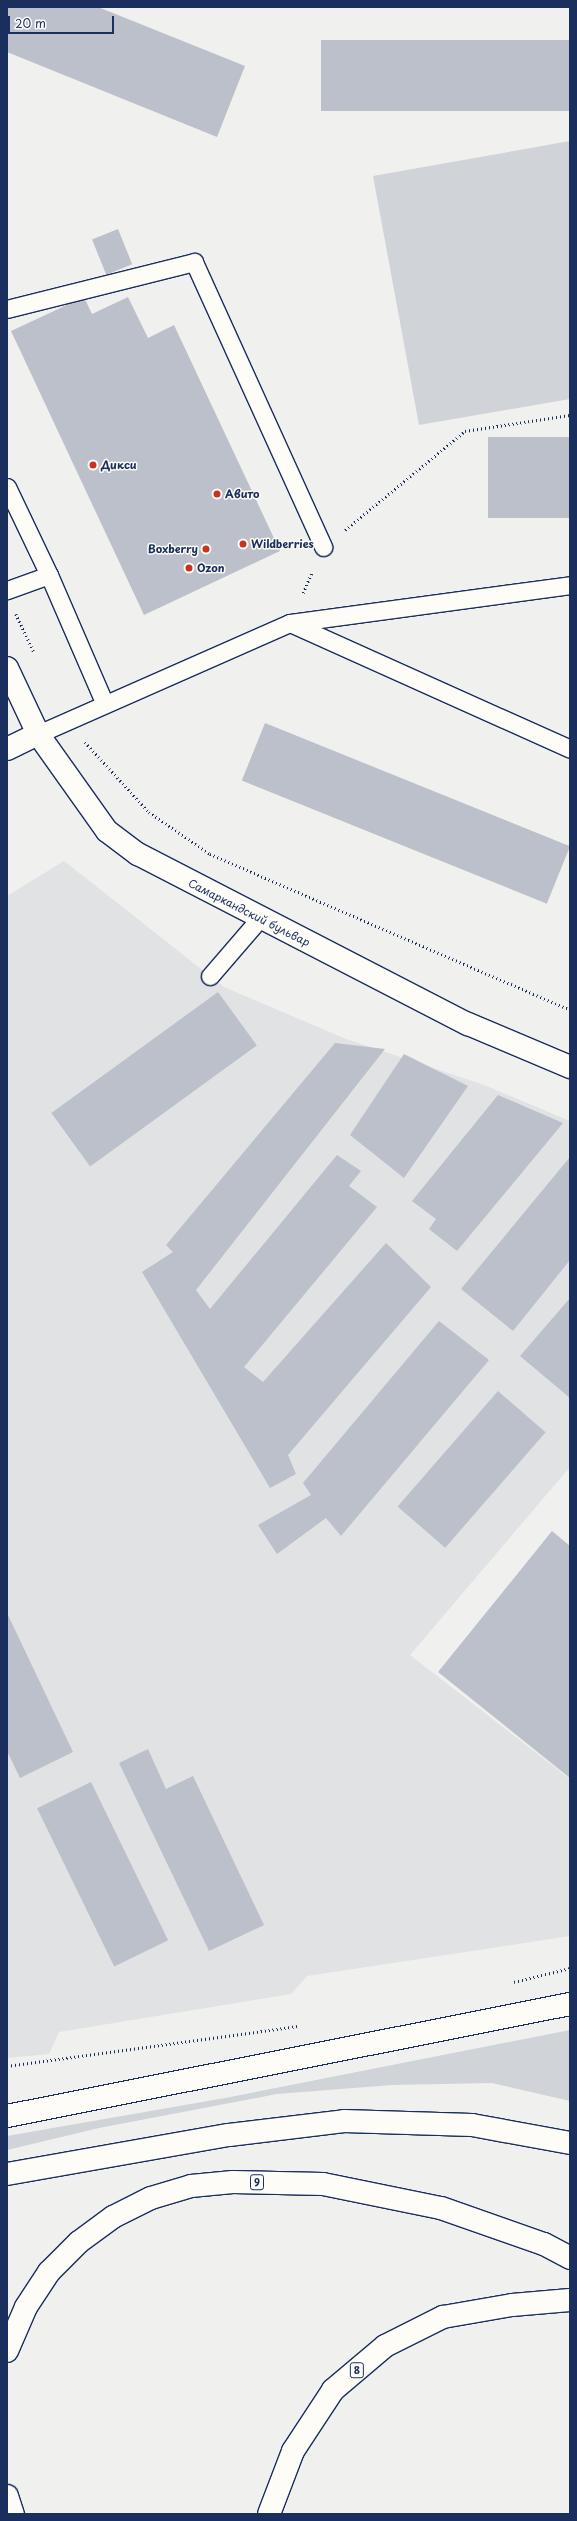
<!DOCTYPE html>
<html>
<head>
<meta charset="utf-8">
<style>
  body { margin:0 }
  #map { position:relative; width:577px; height:2521px; overflow:hidden; background:#f0f0ee; font-family:"Playpen Sans",sans-serif }
  div>[style] { position:absolute }
  .built>* { inset:0; background:#e0e2e3 }
  .green>* { inset:0; background:#d0d3d8 }
  .building>* { inset:0; background:#bbc0ca; transform-origin:0 0 }
  .path>* { height:2.5px; margin-top:-1.25px; transform-origin:0; background:repeating-linear-gradient(90deg,#1b2f5e 0 1px,transparent 0 4px) }
  .roads { filter:drop-shadow(1px 0 #1b2f5e) drop-shadow(-1px 0 #1b2f5e) drop-shadow(0 1px #1b2f5e) drop-shadow(0 -1px #1b2f5e) }
  .service>* { height:17px; margin:-8.5px; padding:0 8.5px; transform-origin:8.5px; border-radius:8.5px; background:#fdfcf7 }
  .minor>* { height:22px; margin:-11px; padding:0 11px; transform-origin:11px; border-radius:11px; background:#fdfcf7 }
  .tertiary>* { height:22px; margin:-11px; padding:0 11px; transform-origin:11px; border-radius:11px; background:#fdfcf7 }
  .primary>* { height:22px; margin:-11px; padding:0 11px; transform-origin:11px; border-radius:11px; background:#fdfcf7 }
  .dots>* { width:11px; height:11px; translate:-50% -50%; box-sizing:border-box; border:2px solid #fdfcf7; border-radius:50% }
  span { translate:-50% -50%; white-space:nowrap; text-align:center; line-height:1.15; -webkit-text-stroke:3px #fdfcf7; paint-order:stroke }
  .shield-label span { padding:1px 3px; background:#fdfcf7; border:1px solid; border-radius:3px; -webkit-text-stroke-width:0 }
  .shield-label { font-size:10px; color:#1b2f5e; font-weight:700 }
  .poi-label { font-size:11px; color:#1b2f5e; font-weight:700 }
  .left { translate:0 -50%; text-align:left }
  .right { translate:-100% -50%; text-align:right }
  .street-label { font-size:11px; color:#1b2f5e }
  .frame { position:absolute; inset:0; border:8px solid #1b2f5e; pointer-events:none }
  .scale { position:absolute; left:8px; top:16px; width:106px; height:18px; box-sizing:border-box; border:2px solid #1b2f5e; border-top:0; padding-left:5px; font-size:12px; line-height:14px; white-space:nowrap; color:#1b2f5e; -webkit-text-stroke:3px #fdfcf7; paint-order:stroke }
</style>
</head>
<body>
<div id="map">
  <div class="built">
    <i style="clip-path:polygon(64px 861px,224px 987px,346px 1039px,484px 1085px,570px 1121px,570px 1467px,410px 1655px,570px 1779px,570px 1936px,307px 1976px,291px 1994px,59px 2032px,49px 2054px,7px 2058px,7px 896px)"></i>
  </div>
  <div class="green">
    <i style="clip-path:polygon(570px 141px,570px 399px,419px 425px,373px 176px)"></i>
    <i style="clip-path:polygon(570px 2030px,570px 2101px,492px 2083px,392px 2085px,277px 2094px,99px 2128px,7px 2150px,7px 2136px,225px 2098px)"></i>
  </div>
  <div class="building">
    <i style="clip-path:polygon(7px 7px,98px 7px,245px 66px,217px 137px,7px 52px)"></i>
    <i style="left:570px;top:40px;width:71px;height:249px;rotate:90deg"></i>
    <i style="left:118px;top:229px;width:38px;height:28px;rotate:68deg"></i>
    <i style="clip-path:polygon(84px 297px,92px 314px,128px 297px,148px 338px,174px 325px,280px 551px,144px 615px,11px 331px)"></i>
    <i style="left:570px;top:437px;width:81px;height:82px;rotate:90deg"></i>
    <i style="left:265px;top:723px;width:329px;height:62px;rotate:22deg"></i>
    <i style="left:218px;top:992px;width:66px;height:206px;rotate:54deg"></i>
    <i style="clip-path:polygon(335px 1043px,385px 1049px,196px 1290px,210px 1309px,337px 1155px,361px 1171px,349px 1186px,377px 1207px,244px 1367px,263px 1382px,386px 1243px,431px 1287px,288px 1455px,296px 1474px,270px 1488px,142px 1272px,173px 1252px,166px 1245px)"></i>
    <i style="clip-path:polygon(404px 1054px,468px 1086px,404px 1178px,350px 1135px)"></i>
    <i style="clip-path:polygon(498px 1095px,563px 1123px,457px 1251px,429px 1229px,436px 1219px,412px 1201px)"></i>
    <i style="clip-path:polygon(570px 1157px,570px 1260px,513px 1331px,461px 1289px)"></i>
    <i style="clip-path:polygon(570px 1298px,570px 1398px,520px 1356px)"></i>
    <i style="clip-path:polygon(439px 1321px,489px 1360px,341px 1536px,326px 1518px,277px 1554px,258px 1525px,311px 1495px,303px 1483px)"></i>
    <i style="left:498px;top:1391px;width:63px;height:153px;rotate:41deg"></i>
    <i style="clip-path:polygon(552px 1531px,570px 1546px,570px 1778px,438px 1672px)"></i>
    <i style="clip-path:polygon(7px 1613px,73px 1752px,20px 1778px,7px 1751px)"></i>
    <i style="clip-path:polygon(148px 1749px,166px 1789px,193px 1776px,264px 1925px,209px 1951px,119px 1763px)"></i>
    <i style="left:91px;top:1782px;width:176px;height:60px;rotate:64deg"></i>
  </div>
  <div class="path">
    <i style="left:345px;top:530px;width:156px;rotate:-39.5deg"></i>
    <i style="left:465px;top:431px;width:106px;rotate:-8.7deg"></i>
    <i style="left:303px;top:593px;width:23px;rotate:-67deg"></i>
    <i style="left:16px;top:614px;width:42px;rotate:64.7deg"></i>
    <i style="left:85px;top:742px;width:95px;rotate:47.6deg"></i>
    <i style="left:149px;top:812px;width:74px;rotate:34.5deg"></i>
    <i style="left:210px;top:854px;width:392px;rotate:23.4deg"></i>
    <i style="left:514px;top:1982px;width:58px;rotate:-14deg"></i>
    <i style="left:7px;top:2066px;width:294px;rotate:-7.8deg"></i>
  </div>
  <div class="roads">
    <div class="service">
      <i style="left:7px;top:309px;width:193px;rotate:-14.1deg"></i>
      <i style="left:194px;top:262px;width:313px;rotate:65.6deg"></i>
      <i style="left:7px;top:487px;width:98px;rotate:64.5deg"></i>
      <i style="left:49px;top:575px;width:45px;rotate:160.3deg"></i>
      <i style="left:49px;top:575px;width:138px;rotate:66.6deg"></i>
      <i style="left:290px;top:623px;width:307px;rotate:24.2deg"></i>
      <i style="left:38px;top:734px;width:275px;rotate:-23.8deg"></i>
      <i style="left:290px;top:623px;width:283px;rotate:-7.7deg"></i>
      <i style="left:210px;top:976px;width:77px;rotate:-49.2deg"></i>
    </div>
    <div class="minor">
      <i style="left:7px;top:749px;width:34px;rotate:-26deg"></i>
    </div>
    <div class="tertiary">
      <i style="left:7px;top:668px;width:73px;rotate:64.8deg"></i>
      <i style="left:38px;top:734px;width:119px;rotate:54.6deg"></i>
      <i style="left:107px;top:831px;width:39px;rotate:37deg"></i>
      <i style="left:138px;top:854px;width:371px;rotate:27.3deg"></i>
      <i style="left:468px;top:1024px;width:111px;rotate:22.9deg"></i>
    </div>
    <div class="primary">
      <i style="left:7px;top:2116px;width:574px;rotate:-11.25deg"></i>
      <i style="left:7px;top:2174px;width:225px;rotate:-10deg"></i>
      <i style="left:229px;top:2135px;width:116px;rotate:-6.9deg"></i>
      <i style="left:344px;top:2121px;width:128px;rotate:1.8deg"></i>
      <i style="left:472px;top:2125px;width:100px;rotate:10.4deg"></i>
      <i style="left:7px;top:2351px;width:48px;rotate:-66.6deg"></i>
      <i style="left:26px;top:2307px;width:42px;rotate:-56.7deg"></i>
      <i style="left:49px;top:2272px;width:42px;rotate:-45deg"></i>
      <i style="left:79px;top:2242px;width:42px;rotate:-36.3deg"></i>
      <i style="left:113px;top:2217px;width:42px;rotate:-26.6deg"></i>
      <i style="left:151px;top:2198px;width:42px;rotate:-16.7deg"></i>
      <i style="left:191px;top:2186px;width:42px;rotate:-5.4deg"></i>
      <i style="left:233px;top:2182px;width:90px;rotate:1.3deg"></i>
      <i style="left:323px;top:2184px;width:120px;rotate:11.5deg"></i>
      <i style="left:441px;top:2208px;width:109px;rotate:19.3deg"></i>
      <i style="left:544px;top:2244px;width:30px;rotate:28deg"></i>
      <i style="left:7px;top:2496px;width:19px;rotate:72deg"></i>
      <i style="left:269px;top:2514px;width:67px;rotate:-69.1deg"></i>
      <i style="left:293px;top:2451px;width:73px;rotate:-56.7deg"></i>
      <i style="left:333px;top:2390px;width:68px;rotate:-40.2deg"></i>
      <i style="left:385px;top:2346px;width:65px;rotate:-26.6deg"></i>
      <i style="left:443px;top:2317px;width:70px;rotate:-9.9deg"></i>
      <i style="left:512px;top:2305px;width:58px;rotate:-4.9deg"></i>
    </div>
  </div>
  <div class="dots">
    <i style="left:93px;top:465px;background:#c8321e"></i>
    <i style="left:217px;top:494px;background:#c8321e"></i>
    <i style="left:243px;top:544px;background:#c8321e"></i>
    <i style="left:206px;top:549px;background:#c8321e"></i>
    <i style="left:189px;top:568px;background:#c8321e"></i>
  </div>
  <div class="shield-label">
    <span style="left:257px;top:2182px">9</span>
    <span style="left:357px;top:2370px">8</span>
  </div>
  <div class="poi-label">
    <span class="left" style="left:101px;top:465px">Дикси</span>
    <span class="left" style="left:225px;top:494px">Авито</span>
    <span class="left" style="left:251px;top:544px">Wildberries</span>
    <span class="right" style="left:198px;top:549px">Boxberry</span>
    <span class="left" style="left:197px;top:568px">Ozon</span>
  </div>
  <div class="street-label">
    <span style="left:249px;top:913px;rotate:27deg">Самаркандский бульвар</span>
  </div>
  <div class="frame"></div>
  <div class="scale">20 m</div>
</div>
</body>
</html>
